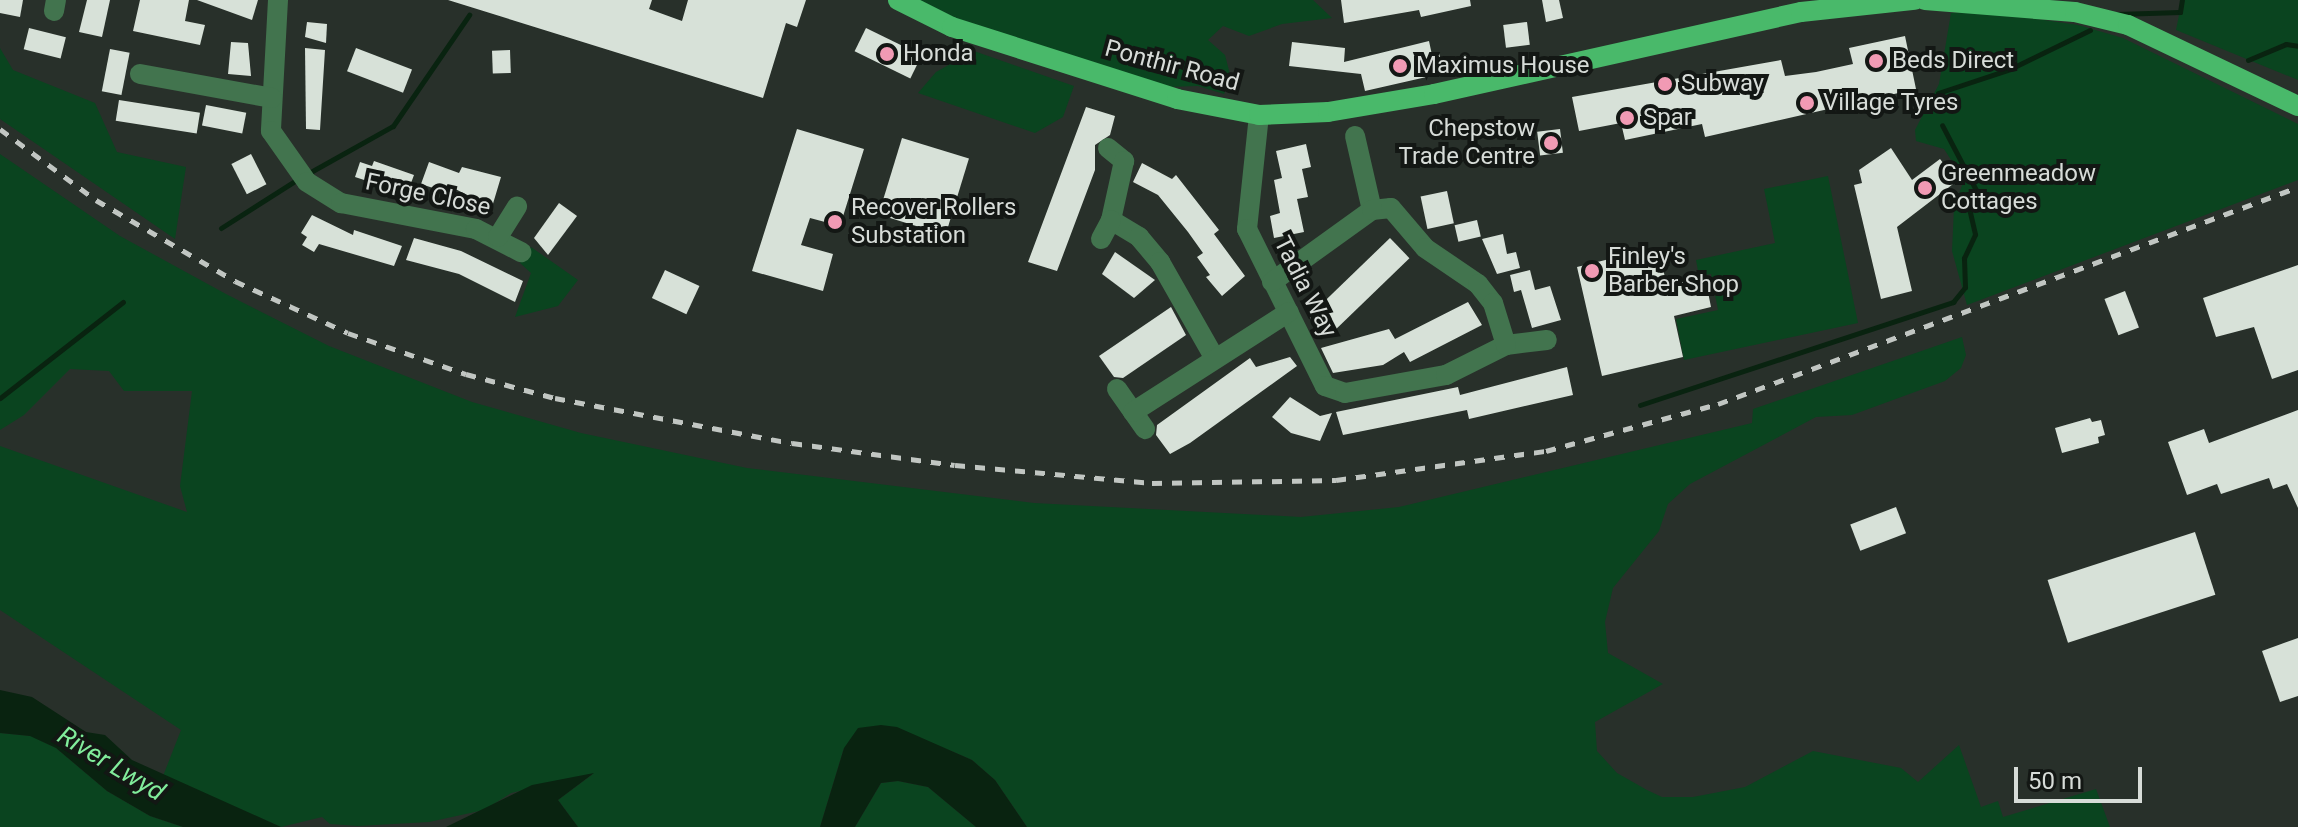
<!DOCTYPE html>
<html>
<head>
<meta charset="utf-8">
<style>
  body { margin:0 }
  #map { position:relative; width:2298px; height:827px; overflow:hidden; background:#28302a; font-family:Roboto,sans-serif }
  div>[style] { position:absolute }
  .green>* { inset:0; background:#0a441f }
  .water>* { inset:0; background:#092310 }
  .stream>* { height:5px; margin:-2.5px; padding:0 2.5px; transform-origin:2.5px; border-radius:2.5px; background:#092310 }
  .building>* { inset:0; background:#d7e1d8; transform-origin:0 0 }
  .minor>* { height:20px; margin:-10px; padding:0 10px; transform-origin:10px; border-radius:10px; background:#42744e }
  .major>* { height:20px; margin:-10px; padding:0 10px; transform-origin:10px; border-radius:10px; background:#49b96a }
  .rail>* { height:5px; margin-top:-2.5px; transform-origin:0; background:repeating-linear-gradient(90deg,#c1c6c2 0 10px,transparent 0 20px) }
  .dots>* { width:22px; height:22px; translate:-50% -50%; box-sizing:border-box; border:4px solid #131714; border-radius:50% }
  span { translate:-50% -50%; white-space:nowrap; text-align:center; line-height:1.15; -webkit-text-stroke:8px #131714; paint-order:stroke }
  .poi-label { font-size:24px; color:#d7dcd8 }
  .left { translate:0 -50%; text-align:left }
  .right { translate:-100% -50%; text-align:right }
  .street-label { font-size:24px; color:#d7dcd8 }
  .water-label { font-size:26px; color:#81ec9b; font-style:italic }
  .scale { position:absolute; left:2014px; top:767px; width:128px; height:36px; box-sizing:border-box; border:4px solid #d7dcd8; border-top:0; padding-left:10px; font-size:24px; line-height:28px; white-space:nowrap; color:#d7dcd8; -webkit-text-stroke:6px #131714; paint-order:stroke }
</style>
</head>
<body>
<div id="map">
  <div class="green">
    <i style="clip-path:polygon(916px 0,1313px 0,1332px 18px,1282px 24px,1249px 36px,1223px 26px,1208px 40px,1225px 55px,1231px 78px,1224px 94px,1198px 86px,1167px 87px,953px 18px)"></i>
    <i style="clip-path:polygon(2182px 0,2298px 0,2298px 80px,2176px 30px)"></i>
    <i style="clip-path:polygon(1988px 12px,2078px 25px,2123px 38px,2298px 124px,2298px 180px,1967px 305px,1952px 251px,1954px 207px,1964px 180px,1944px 149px,1916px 141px,1915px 130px,1939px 84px,1951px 13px)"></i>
    <i style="clip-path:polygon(0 48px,13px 70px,95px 103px,117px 152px,186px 167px,175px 239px,0 119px)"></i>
    <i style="clip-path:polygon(974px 51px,1074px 86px,1063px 117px,1035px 133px,918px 93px,936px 72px)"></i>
    <i style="clip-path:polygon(0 154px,120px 236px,226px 294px,329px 346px,472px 402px,581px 433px,747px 468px,1034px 503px,1301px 517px,1399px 507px,1752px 423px,1753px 409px,1962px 337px,1966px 355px,1961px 368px,1945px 381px,1852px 415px,1816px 417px,1690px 484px,1668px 504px,1659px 531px,1613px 588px,1605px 622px,1608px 653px,1663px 684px,1595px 722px,1597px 751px,1617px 773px,1647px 790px,1662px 797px,1693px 797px,1745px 787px,1813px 751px,1901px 768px,1918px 782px,1959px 745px,1981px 807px,1998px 801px,2003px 817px,2096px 789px,2110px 827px,1027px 827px,995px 780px,972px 760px,949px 750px,844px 748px,820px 827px,578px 827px,558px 800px,593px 774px,511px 793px,484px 810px,429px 822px,358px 826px,330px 824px,322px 817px,281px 827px,163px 776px,181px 730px,0 610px,0 446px,187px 512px,180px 486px,192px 391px,124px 391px,109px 371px,70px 369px,24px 415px,0 430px)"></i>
    <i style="clip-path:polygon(1828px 176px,1858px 323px,1684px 360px,1676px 319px,1718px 310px,1711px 274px,1699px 276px,1696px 260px,1775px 243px,1764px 189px)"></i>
    <i style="clip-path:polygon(531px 247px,578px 280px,558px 306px,515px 317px,531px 273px,520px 263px)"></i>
    <i style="clip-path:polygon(0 733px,31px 736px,56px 748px,107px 791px,150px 816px,183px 827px,0 827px)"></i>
    <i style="clip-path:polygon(898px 781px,928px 787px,976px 827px,855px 827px,881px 783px)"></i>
  </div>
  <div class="water">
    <i style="clip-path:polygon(0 690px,32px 697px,86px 732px,105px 735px,132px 760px,281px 827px,183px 827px,150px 816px,107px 791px,56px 748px,30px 736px,0 733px)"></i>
    <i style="clip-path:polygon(881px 725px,897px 727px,972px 760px,995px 780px,1027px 827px,976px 827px,928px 787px,898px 781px,881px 783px,855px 827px,820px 827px,844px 748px,858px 728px)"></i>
    <i style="clip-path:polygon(594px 773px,558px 800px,578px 827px,446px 827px,532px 785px)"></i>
  </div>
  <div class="stream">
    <i style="left:2117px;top:14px;width:63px;rotate:-1.8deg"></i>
    <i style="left:2180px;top:12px;width:12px;rotate:-81deg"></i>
    <i style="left:2248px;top:60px;width:41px;rotate:-22.8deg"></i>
    <i style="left:2286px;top:44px;width:12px;rotate:9deg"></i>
    <i style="left:1938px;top:93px;width:76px;rotate:-18.4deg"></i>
    <i style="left:2010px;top:69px;width:89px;rotate:-26deg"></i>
    <i style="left:307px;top:174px;width:98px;rotate:-29.2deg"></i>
    <i style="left:393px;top:126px;width:135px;rotate:-55.6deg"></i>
    <i style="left:221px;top:228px;width:91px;rotate:-32.5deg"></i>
    <i style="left:0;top:398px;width:156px;rotate:-38deg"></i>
    <i style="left:1640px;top:405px;width:330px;rotate:-18.2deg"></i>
    <i style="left:1953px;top:302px;width:19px;rotate:-51deg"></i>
    <i style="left:1965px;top:287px;width:29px;rotate:-92deg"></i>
    <i style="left:1964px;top:258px;width:26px;rotate:-65deg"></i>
    <i style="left:1975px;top:234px;width:26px;rotate:-103deg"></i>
    <i style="left:1969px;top:209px;width:20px;rotate:-70deg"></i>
    <i style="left:1976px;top:190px;width:73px;rotate:-117.6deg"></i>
  </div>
  <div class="building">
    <i style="clip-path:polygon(0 0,23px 0,20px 17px,0 13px)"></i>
    <i style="clip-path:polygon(87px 0,110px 0,102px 37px,79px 32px)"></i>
    <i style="clip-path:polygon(140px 0,189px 0,185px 21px,205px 25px,200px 45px,133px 31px)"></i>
    <i style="clip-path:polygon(197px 0,258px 0,252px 20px)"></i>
    <i style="clip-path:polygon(448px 0,652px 0,649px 9px,682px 21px,688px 0,806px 0,797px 27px,786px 23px,763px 98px)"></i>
    <i style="clip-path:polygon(1341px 0,1470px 0,1471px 6px,1421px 17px,1419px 10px,1344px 23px)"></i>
    <i style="clip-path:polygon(1542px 0,1559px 0,1563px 18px,1546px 22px)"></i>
    <i style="clip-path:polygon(307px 22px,327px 24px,326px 43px,305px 37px)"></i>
    <i style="left:1527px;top:22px;width:23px;height:24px;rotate:83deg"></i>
    <i style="left:29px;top:28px;width:38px;height:22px;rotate:14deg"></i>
    <i style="left:866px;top:28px;width:62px;height:26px;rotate:26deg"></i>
    <i style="clip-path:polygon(1905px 36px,1916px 89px,1705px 137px,1702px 124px,1625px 140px,1621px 123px,1579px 131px,1572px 97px,1781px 60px,1785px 76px,1816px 72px,1853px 64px,1849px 48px)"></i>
    <i style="clip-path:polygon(1429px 41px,1432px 55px,1439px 53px,1444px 73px,1365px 91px,1361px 74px,1289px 66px,1292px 42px,1345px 48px,1344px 62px)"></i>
    <i style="clip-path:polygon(231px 42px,248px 43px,251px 76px,228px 74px)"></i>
    <i style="clip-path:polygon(305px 48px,325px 50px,320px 130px,306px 129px)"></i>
    <i style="left:356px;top:48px;width:60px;height:25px;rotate:21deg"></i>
    <i style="left:110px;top:49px;width:20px;height:43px;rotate:11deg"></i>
    <i style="left:510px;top:50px;width:23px;height:18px;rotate:88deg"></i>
    <i style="left:119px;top:100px;width:82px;height:21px;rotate:9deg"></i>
    <i style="left:206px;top:105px;width:41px;height:21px;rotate:11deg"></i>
    <i style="clip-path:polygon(1086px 107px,1115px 116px,1110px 135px,1095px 145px,1095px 170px,1057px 271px,1028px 262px)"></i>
    <i style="clip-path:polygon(797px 129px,864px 149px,840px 226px,810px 218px,801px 245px,833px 254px,823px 291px,752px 271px)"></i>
    <i style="left:1560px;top:129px;width:24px;height:23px;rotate:83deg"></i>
    <i style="left:902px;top:138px;width:70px;height:80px;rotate:17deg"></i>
    <i style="clip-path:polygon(1306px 144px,1311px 167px,1302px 169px,1308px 197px,1297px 199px,1304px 232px,1274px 238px,1270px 216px,1280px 213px,1274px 180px,1282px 178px,1276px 151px)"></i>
    <i style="clip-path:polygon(1891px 148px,1912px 180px,1940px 159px,1957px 181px,1897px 227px,1912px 291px,1881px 299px,1854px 185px,1862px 183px,1859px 170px)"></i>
    <i style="left:251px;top:154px;width:34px;height:22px;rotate:63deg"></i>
    <i style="clip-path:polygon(374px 161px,414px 175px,407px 194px,355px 177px,360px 162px,372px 166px)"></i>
    <i style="clip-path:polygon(429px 162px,459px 173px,462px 167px,501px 177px,492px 207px,447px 185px,445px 192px,421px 184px)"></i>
    <i style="clip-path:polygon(1142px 163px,1172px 179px,1176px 175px,1219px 230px,1214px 234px,1245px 276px,1222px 296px,1206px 277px,1210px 275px,1197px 257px,1203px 253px,1188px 232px,1158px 195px,1133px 182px)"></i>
    <i style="left:1447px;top:191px;width:33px;height:27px;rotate:78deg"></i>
    <i style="clip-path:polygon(559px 203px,577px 216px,548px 255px,534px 238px)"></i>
    <i style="clip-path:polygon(312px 215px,353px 235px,354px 230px,402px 246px,394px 266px,319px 244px,314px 252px,302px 245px,307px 237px,301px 233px)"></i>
    <i style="left:1477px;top:220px;width:17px;height:23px;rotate:77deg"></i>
    <i style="clip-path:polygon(1503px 234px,1507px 254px,1516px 252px,1520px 268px,1497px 274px,1482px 239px)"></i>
    <i style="clip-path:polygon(414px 238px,461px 251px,523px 281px,515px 302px,459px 274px,406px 260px)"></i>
    <i style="left:1390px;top:238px;width:28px;height:113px;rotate:46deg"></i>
    <i style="clip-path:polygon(1658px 247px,1667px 286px,1705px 277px,1711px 307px,1674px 316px,1683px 357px,1602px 376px,1577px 267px)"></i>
    <i style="clip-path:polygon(1115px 252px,1155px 280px,1134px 298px,1102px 274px)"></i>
    <i style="clip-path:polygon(2298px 265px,2298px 370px,2272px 379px,2254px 327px,2216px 337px,2203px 298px)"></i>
    <i style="left:665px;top:270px;width:38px;height:31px;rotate:25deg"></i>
    <i style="clip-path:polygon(1530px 270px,1535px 290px,1550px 286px,1561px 320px,1532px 328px,1521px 290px,1514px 292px,1510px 275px)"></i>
    <i style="left:2125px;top:291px;width:39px;height:22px;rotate:69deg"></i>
    <i style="clip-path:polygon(1468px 302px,1482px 325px,1410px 362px,1404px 352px,1383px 365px,1333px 373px,1321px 348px,1389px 329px,1395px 339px)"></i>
    <i style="clip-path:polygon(1171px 307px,1186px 335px,1123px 378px,1114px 377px,1099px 356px)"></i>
    <i style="clip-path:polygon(1290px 357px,1297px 366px,1190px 443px,1170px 454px,1156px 435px,1157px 425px,1250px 358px,1256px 367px)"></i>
    <i style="clip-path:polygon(1567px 367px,1573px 395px,1469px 419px,1467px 410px,1343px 435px,1336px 412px,1458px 387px,1460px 395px)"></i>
    <i style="clip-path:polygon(1290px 397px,1320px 416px,1332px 413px,1320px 441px,1291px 433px,1272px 417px)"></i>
    <i style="clip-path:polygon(2298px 410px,2298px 508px,2287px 484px,2273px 489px,2269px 478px,2221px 494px,2217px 484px,2187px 495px,2168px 442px,2204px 429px,2209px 443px)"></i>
    <i style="clip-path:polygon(2090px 418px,2092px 422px,2101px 420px,2105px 435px,2098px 437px,2099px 443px,2062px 453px,2055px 428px)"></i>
    <i style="left:1896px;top:507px;width:28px;height:49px;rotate:69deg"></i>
    <i style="left:2195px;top:532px;width:66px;height:155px;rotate:72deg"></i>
    <i style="clip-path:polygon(2298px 638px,2298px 696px,2280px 702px,2262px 651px)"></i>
  </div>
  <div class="minor">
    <i style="left:278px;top:0;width:131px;rotate:93.1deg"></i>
    <i style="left:271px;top:131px;width:62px;rotate:54.8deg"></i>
    <i style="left:307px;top:182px;width:40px;rotate:32deg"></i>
    <i style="left:341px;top:203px;width:137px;rotate:10.9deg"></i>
    <i style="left:476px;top:229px;width:51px;rotate:27.1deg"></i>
    <i style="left:54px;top:11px;width:11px;rotate:-80deg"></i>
    <i style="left:140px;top:74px;width:134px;rotate:10.3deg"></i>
    <i style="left:1259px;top:115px;width:115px;rotate:96deg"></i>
    <i style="left:1247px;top:229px;width:175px;rotate:63.6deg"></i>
    <i style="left:1325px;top:386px;width:21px;rotate:19deg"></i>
    <i style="left:1345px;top:393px;width:103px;rotate:-10.1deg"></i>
    <i style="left:1446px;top:375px;width:67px;rotate:-26.6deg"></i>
    <i style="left:1506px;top:345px;width:41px;rotate:-7deg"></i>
    <i style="left:1355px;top:136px;width:76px;rotate:77.1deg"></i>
    <i style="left:1108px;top:148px;width:21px;rotate:39deg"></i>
    <i style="left:1124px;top:161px;width:60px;rotate:102.4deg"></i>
    <i style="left:1111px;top:220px;width:33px;rotate:31deg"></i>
    <i style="left:1139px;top:237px;width:33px;rotate:50deg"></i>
    <i style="left:1160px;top:262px;width:109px;rotate:60.4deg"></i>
    <i style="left:498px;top:237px;width:36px;rotate:-58deg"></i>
    <i style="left:1101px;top:239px;width:21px;rotate:-62deg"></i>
    <i style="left:1272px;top:282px;width:123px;rotate:-35.8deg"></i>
    <i style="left:1372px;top:210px;width:19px;rotate:-6deg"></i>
    <i style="left:1391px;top:208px;width:52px;rotate:49.6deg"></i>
    <i style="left:1425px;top:248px;width:64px;rotate:34.2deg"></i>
    <i style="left:1478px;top:284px;width:24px;rotate:52deg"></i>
    <i style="left:1493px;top:303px;width:44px;rotate:72.8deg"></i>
    <i style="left:1117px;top:389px;width:49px;rotate:55deg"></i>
    <i style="left:1133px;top:412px;width:185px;rotate:-32.7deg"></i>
  </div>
  <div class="major">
    <i style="left:898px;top:0;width:60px;rotate:26.6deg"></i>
    <i style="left:952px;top:27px;width:236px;rotate:17.7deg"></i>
    <i style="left:1177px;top:99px;width:84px;rotate:11deg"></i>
    <i style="left:1259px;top:115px;width:69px;rotate:-2.5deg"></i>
    <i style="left:1328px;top:112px;width:108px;rotate:-9.6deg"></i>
    <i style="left:1434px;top:94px;width:376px;rotate:-12.6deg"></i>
    <i style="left:1801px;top:12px;width:114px;rotate:-6.1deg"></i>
    <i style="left:1925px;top:0;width:150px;rotate:4.6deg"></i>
    <i style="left:2075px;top:12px;width:55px;rotate:13.8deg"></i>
    <i style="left:2128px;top:25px;width:188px;rotate:25.5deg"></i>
  </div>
  <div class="rail">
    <i style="left:0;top:129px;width:119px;rotate:36.5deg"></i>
    <i style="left:96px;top:200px;width:161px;rotate:30.2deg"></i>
    <i style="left:235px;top:281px;width:124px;rotate:24.7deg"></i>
    <i style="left:348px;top:333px;width:125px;rotate:19.2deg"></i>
    <i style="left:466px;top:374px;width:92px;rotate:15.1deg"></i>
    <i style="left:555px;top:398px;width:241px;rotate:10.8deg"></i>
    <i style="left:792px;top:443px;width:164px;rotate:7.7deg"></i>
    <i style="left:955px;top:465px;width:198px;rotate:5.2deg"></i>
    <i style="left:1152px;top:483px;width:184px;rotate:-0.9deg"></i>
    <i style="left:1336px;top:480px;width:212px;rotate:-7.9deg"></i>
    <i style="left:1546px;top:451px;width:178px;rotate:-15.3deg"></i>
    <i style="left:1718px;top:404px;width:619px;rotate:-20.51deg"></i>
  </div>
  <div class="dots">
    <i style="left:887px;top:54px;background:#f19ab4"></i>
    <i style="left:1876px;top:61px;background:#f19ab4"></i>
    <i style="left:1400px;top:66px;background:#f19ab4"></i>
    <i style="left:1665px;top:84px;background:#f19ab4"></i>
    <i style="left:1807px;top:103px;background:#f19ab4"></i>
    <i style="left:1627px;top:118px;background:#f19ab4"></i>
    <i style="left:1551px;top:143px;background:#f19ab4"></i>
    <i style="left:1925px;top:188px;background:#f19ab4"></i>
    <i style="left:835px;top:222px;background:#f19ab4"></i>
    <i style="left:1592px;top:271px;background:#f19ab4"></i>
  </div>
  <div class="poi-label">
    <span class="left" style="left:903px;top:54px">Honda</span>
    <span class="left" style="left:1892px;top:61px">Beds Direct</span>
    <span class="left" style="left:1416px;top:66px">Maximus House</span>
    <span class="left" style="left:1681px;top:84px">Subway</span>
    <span class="left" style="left:1823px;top:103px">Village Tyres</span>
    <span class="left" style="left:1643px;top:118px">Spar</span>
    <span class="right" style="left:1535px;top:143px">Chepstow<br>Trade Centre</span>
    <span class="left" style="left:1941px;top:188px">Greenmeadow<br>Cottages</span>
    <span class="left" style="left:851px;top:222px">Recover Rollers<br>Substation</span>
    <span class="left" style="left:1608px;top:271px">Finley's<br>Barber Shop</span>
  </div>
  <div class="street-label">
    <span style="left:1172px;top:66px;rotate:15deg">Ponthir Road</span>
    <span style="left:428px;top:195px;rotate:12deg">Forge Close</span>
    <span style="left:1305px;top:287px;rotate:63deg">Tadia Way</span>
  </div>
  <div class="water-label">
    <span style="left:111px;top:764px;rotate:31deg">River Lwyd</span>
  </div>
  <div class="scale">50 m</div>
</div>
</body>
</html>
